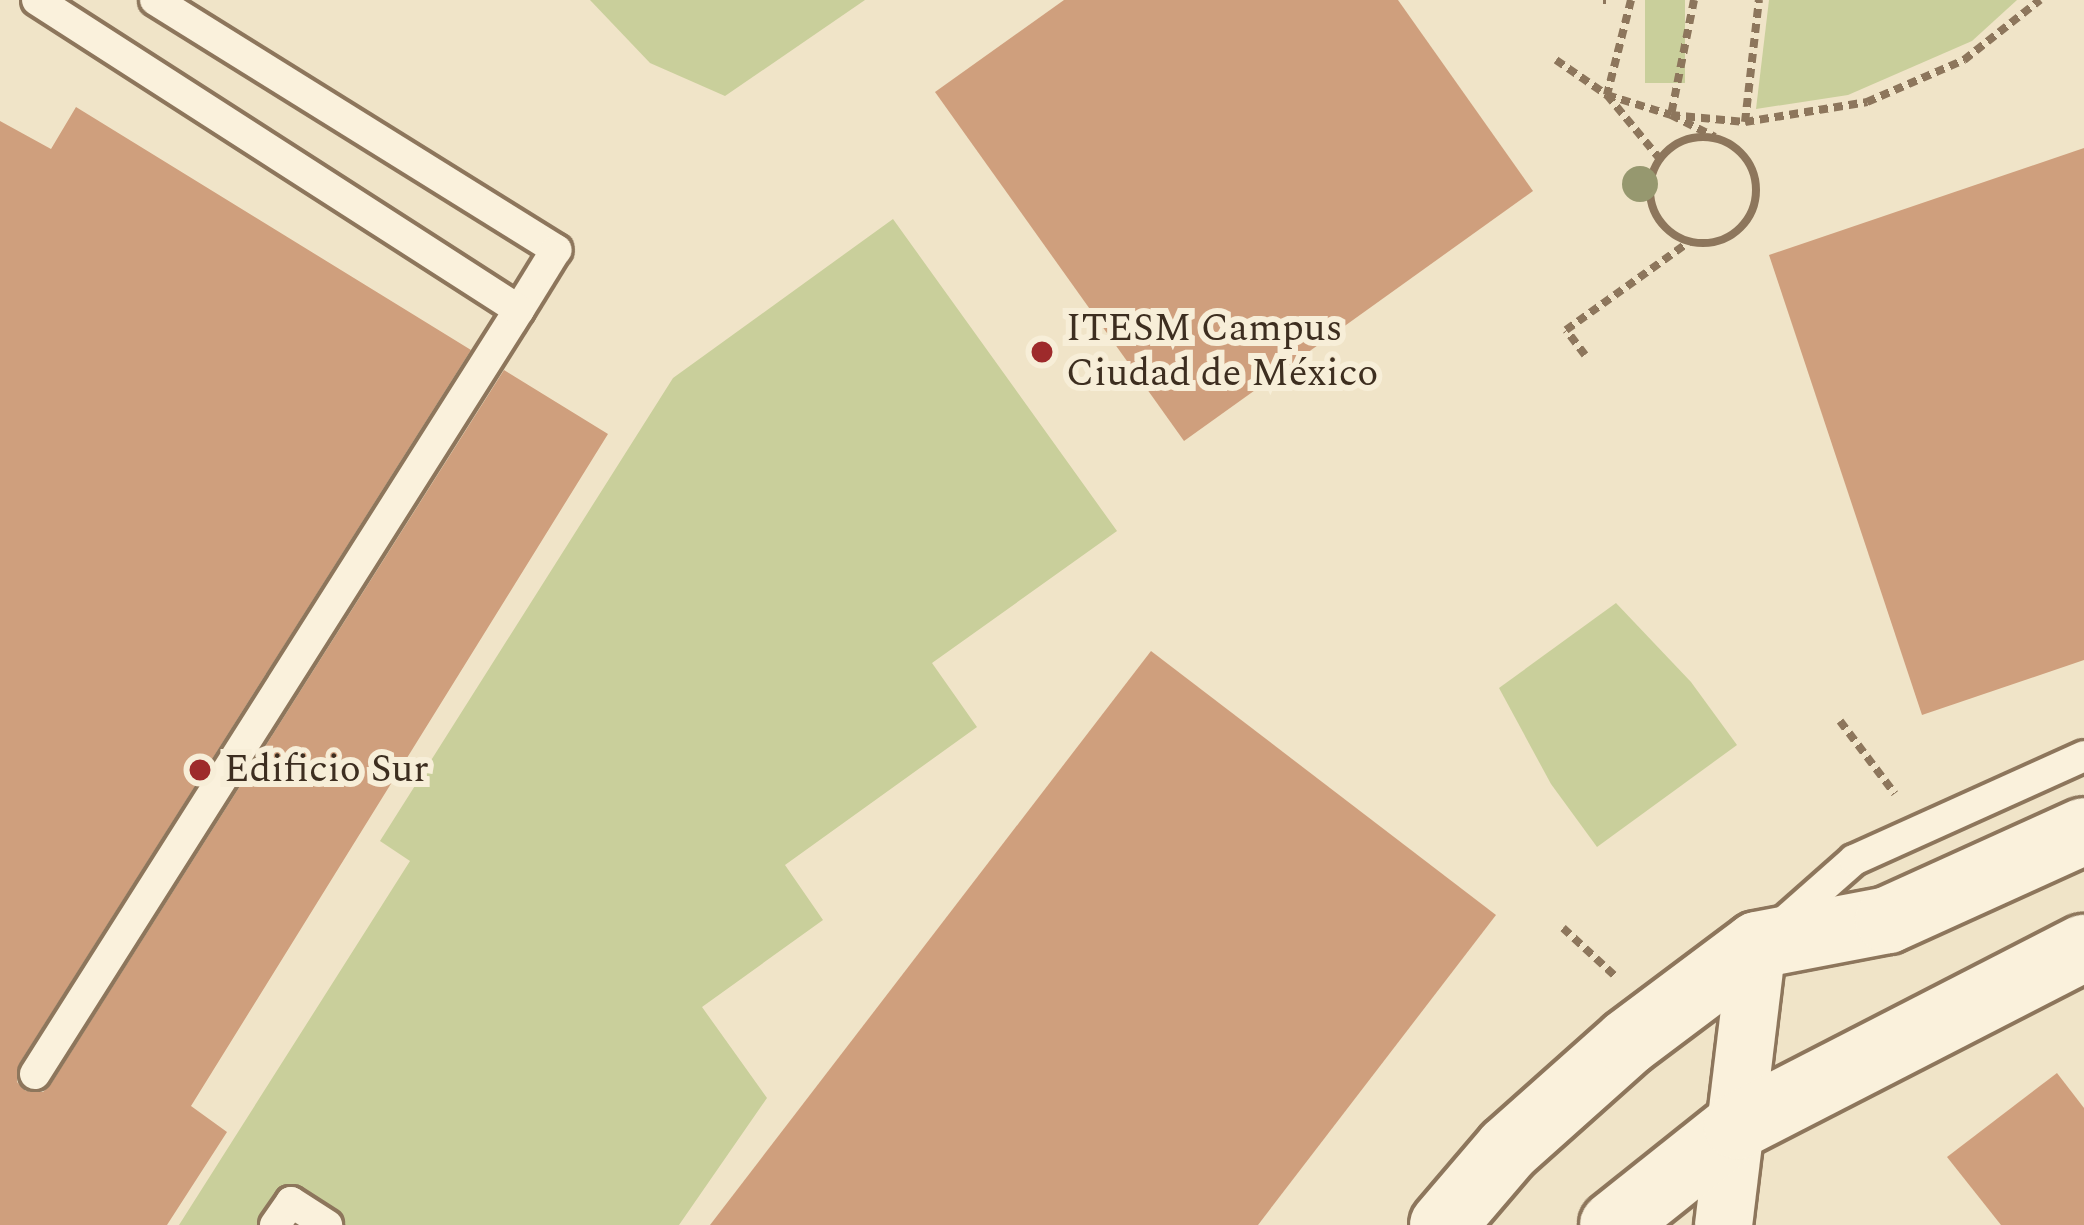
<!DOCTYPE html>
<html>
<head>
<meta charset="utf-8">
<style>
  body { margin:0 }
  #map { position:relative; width:2084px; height:1225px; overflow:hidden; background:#f0e4c8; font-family:Spectral,serif }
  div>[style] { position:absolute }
  .green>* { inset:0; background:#c9cf9b; transform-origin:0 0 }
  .building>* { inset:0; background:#cf9f7d }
  .path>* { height:8px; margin-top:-4px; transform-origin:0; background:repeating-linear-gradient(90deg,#8d765c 0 9px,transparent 0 15px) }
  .path>.ring { margin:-4px; padding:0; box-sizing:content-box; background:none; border:8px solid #8d765c; border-radius:50% }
  .roads { filter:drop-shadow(3px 0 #8d765c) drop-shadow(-3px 0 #8d765c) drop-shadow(0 3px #8d765c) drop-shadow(0 -3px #8d765c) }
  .service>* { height:30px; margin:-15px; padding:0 15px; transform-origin:15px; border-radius:15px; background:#faf1dc }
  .minor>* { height:57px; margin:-28.5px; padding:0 28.5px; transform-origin:28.5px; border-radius:28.5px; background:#faf1dc }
  .tertiary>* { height:66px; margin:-33px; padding:0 33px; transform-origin:33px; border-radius:33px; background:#faf1dc }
  .trees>* { width:36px; height:36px; margin:-18px; border-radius:50%; background:#96986f }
  .dots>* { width:33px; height:33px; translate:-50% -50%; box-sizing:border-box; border:6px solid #f7eed8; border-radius:50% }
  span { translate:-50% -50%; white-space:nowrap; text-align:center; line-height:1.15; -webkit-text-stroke:12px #f7eed8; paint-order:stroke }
  .poi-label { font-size:39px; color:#3d2e20 }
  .left { translate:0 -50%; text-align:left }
</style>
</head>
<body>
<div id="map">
  <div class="green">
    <i style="clip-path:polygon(590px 0,865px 0,725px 96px,650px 63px)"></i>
    <i style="left:1645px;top:0;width:40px;height:83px"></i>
    <i style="clip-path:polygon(1769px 0,2017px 0,1972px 41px,1848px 95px,1756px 109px)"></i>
    <i style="clip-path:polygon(893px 219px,1117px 531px,932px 663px,977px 727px,785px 865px,823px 920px,702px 1007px,767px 1098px,679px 1225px,179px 1225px,410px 861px,380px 841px,673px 378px)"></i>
    <i style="clip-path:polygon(1616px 603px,1691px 682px,1737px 745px,1597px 847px,1551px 784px,1499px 688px)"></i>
  </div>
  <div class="building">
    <i style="clip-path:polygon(1064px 0,1398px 0,1533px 191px,1184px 441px,935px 92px)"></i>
    <i style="clip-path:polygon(76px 107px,471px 350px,19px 1064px,17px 1082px,26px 1091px,43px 1092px,51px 1084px,504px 370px,608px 434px,191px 1106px,227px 1132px,167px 1225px,0 1225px,0 121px,51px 149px)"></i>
    <i style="clip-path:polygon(2084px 148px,2084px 660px,1922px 715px,1769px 255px)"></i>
    <i style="clip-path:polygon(1151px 651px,1496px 915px,1258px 1225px,710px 1225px)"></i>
    <i style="clip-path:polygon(2057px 1073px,2084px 1108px,2084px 1225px,2001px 1225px,1947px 1157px)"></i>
  </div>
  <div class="path">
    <i style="left:1603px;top:0;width:3px"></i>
    <i style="left:1631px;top:0;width:98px;rotate:104.2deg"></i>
    <i style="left:1607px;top:95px;width:83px;rotate:50.4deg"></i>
    <i style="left:1694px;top:0;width:117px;rotate:101.3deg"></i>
    <i style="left:1671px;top:115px;width:49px;rotate:26.6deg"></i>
    <i style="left:1556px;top:60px;width:62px;rotate:34.5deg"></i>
    <i style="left:1607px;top:95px;width:67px;rotate:17.4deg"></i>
    <i style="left:1671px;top:115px;width:74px;rotate:5.4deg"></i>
    <i style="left:1745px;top:122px;width:124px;rotate:-9.3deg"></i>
    <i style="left:1867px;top:102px;width:106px;rotate:-23.4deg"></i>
    <i style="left:1964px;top:60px;width:97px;rotate:-38.3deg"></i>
    <i style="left:1745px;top:122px;width:123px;rotate:-83.5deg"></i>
    <i class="ring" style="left:1650px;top:137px;width:98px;height:98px"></i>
    <i style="left:1585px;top:355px;width:31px;rotate:-127deg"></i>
    <i style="left:1566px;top:330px;width:151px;rotate:-35.6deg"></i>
    <i style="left:1840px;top:721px;width:91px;rotate:53deg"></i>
    <i style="left:1563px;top:928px;width:71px;rotate:42.7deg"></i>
  </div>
  <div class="roads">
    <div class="service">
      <i style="left:155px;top:0;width:473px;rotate:31.9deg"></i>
      <i style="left:556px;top:250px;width:70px;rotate:121.7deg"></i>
      <i style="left:1778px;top:927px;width:101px;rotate:-41.4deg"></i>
      <i style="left:1854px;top:860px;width:252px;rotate:-24.3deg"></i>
      <i style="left:35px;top:1074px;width:904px;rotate:-57.65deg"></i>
      <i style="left:519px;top:310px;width:573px;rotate:-147.25deg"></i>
      <i style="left:275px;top:1225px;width:28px;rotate:-55deg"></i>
      <i style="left:291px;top:1202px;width:43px;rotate:32.6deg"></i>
    </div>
    <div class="minor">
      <i style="left:1723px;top:1225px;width:282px;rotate:-83.1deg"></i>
    </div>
    <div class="tertiary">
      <i style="left:1443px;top:1225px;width:100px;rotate:-49.5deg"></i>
      <i style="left:1508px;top:1149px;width:161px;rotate:-41.7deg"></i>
      <i style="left:1628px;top:1042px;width:161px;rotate:-36.9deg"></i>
      <i style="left:1757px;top:945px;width:133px;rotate:-10.8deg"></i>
      <i style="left:1888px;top:920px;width:215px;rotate:-24.4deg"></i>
      <i style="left:1613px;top:1225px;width:159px;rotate:-38.6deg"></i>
      <i style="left:1737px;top:1126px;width:390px;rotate:-27.2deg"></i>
    </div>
  </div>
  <div class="trees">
    <i style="left:1640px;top:184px"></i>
  </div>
  <div class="dots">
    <i style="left:1042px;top:352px;background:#9e2a2b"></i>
    <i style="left:200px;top:770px;background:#9e2a2b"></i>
  </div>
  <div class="poi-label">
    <span class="left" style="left:1066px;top:352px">ITESM Campus<br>Ciudad de México</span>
    <span class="left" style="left:224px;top:770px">Edificio Sur</span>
  </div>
</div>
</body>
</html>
